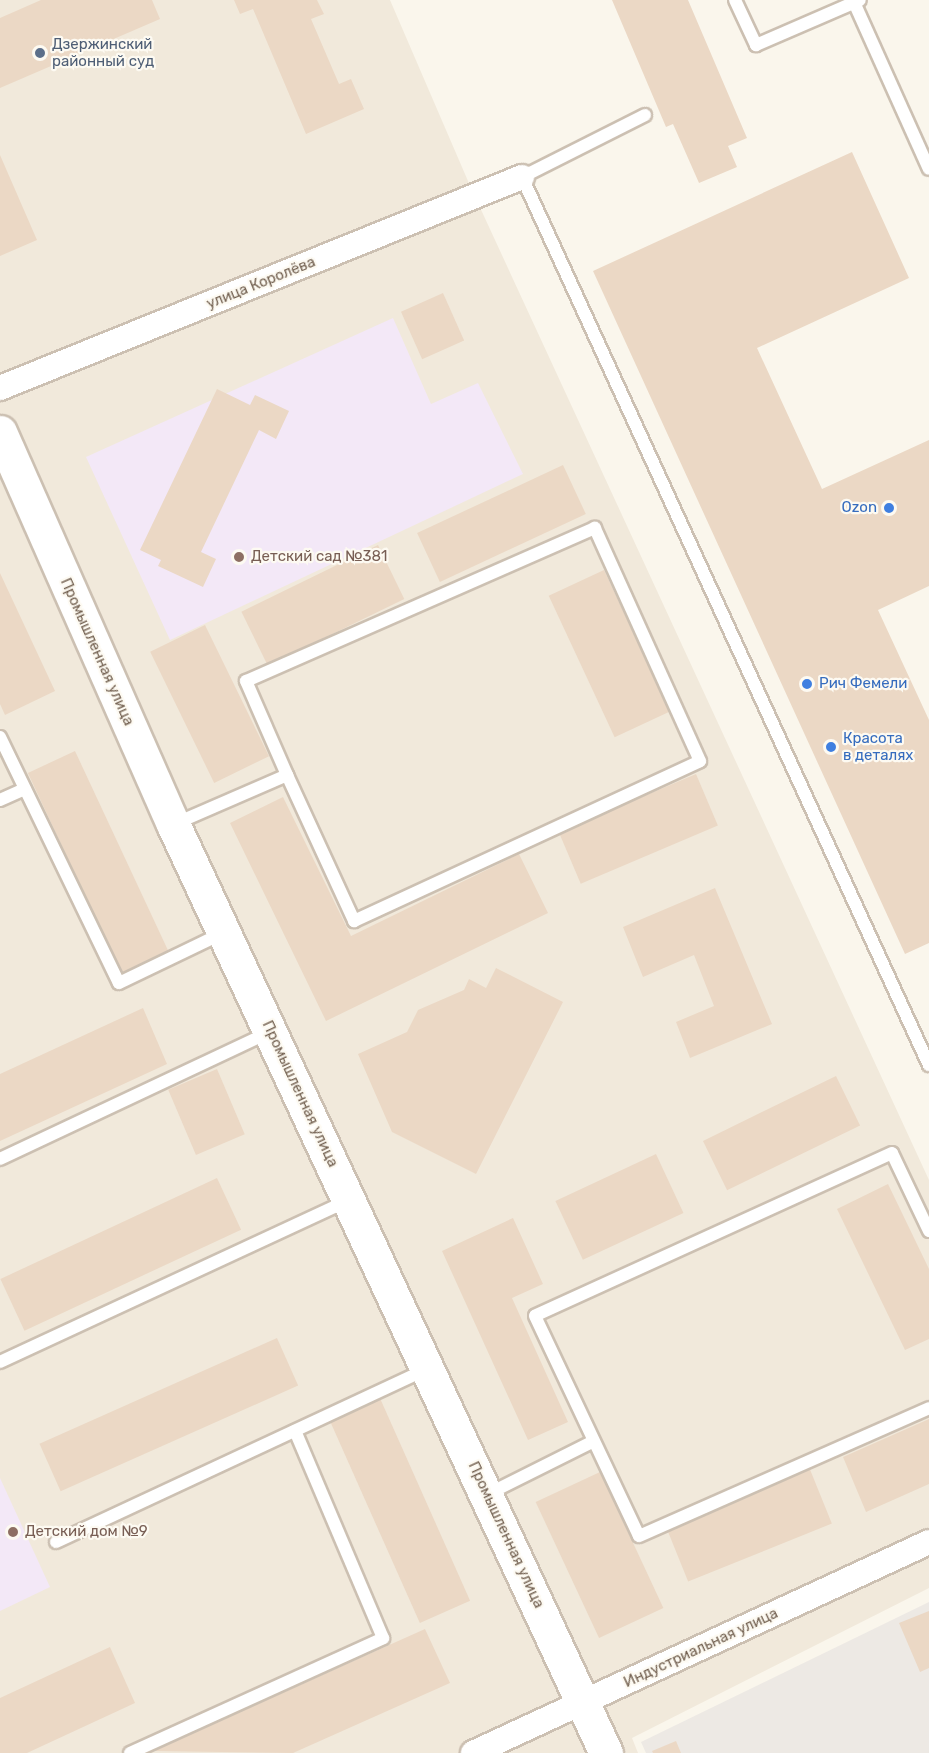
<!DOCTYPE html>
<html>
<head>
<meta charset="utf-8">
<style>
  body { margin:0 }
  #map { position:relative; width:929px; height:1753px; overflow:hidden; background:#faf6ec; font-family:Rubik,sans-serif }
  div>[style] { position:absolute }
  .residential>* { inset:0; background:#f1e9db }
  .industrial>* { inset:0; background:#ede9e4 }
  .education>* { inset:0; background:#f3e8f7 }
  .building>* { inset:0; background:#ebd8c5; transform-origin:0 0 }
  .roads { filter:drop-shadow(2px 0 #ccc0b2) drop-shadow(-2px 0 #ccc0b2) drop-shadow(0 2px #ccc0b2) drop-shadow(0 -2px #ccc0b2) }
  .lane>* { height:12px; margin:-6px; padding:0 6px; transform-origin:6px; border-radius:6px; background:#fff }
  .street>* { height:24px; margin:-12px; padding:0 12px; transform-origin:12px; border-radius:12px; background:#fff }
  .secondary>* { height:33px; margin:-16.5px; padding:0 16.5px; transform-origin:16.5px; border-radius:16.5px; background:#fff }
  .dots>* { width:16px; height:16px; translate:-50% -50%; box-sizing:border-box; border:3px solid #fdfaf2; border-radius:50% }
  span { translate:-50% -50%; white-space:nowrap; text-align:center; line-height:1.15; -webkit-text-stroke:4.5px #fdfaf2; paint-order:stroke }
  .service-label { font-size:15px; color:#4e5e75 }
  .left { translate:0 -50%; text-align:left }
  .street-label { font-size:15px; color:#736151 }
  .shop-label { font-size:15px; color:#366cbe }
  .right { translate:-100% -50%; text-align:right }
  .education-label { font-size:15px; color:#785e54 }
</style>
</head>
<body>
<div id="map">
  <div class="residential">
    <i style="clip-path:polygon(0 0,390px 0,471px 188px,929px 1180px,929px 1588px,632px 1738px,638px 1753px,0 1753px)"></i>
  </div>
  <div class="industrial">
    <i style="clip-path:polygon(929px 1602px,929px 1753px,646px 1753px,641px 1742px)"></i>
  </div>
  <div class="education">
    <i style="clip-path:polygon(393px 318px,431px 404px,478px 383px,523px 474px,170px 640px,86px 457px)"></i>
    <i style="clip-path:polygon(0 1478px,50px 1587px,0 1611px)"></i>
  </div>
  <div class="building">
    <i style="clip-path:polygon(41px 0,152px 0,160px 19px,0 88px,0 18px)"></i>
    <i style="clip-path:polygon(234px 0,317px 0,324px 14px,311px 19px,339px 84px,351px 79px,364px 109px,306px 134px,253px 9px,240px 14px)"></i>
    <i style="clip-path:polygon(612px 0,688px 0,747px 138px,728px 146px,737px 167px,699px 183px,673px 124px,666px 127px)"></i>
    <i style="clip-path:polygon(852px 152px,909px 278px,757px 348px,822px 489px,929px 440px,929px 586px,878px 610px,929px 720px,929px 943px,905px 954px,593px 271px)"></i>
    <i style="clip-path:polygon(0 155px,37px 240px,0 256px)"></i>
    <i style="left:443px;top:293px;width:52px;height:46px;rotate:66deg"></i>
    <i style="clip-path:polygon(217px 389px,250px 405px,255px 395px,289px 411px,276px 439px,259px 430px,201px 552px,216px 559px,203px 587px,158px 566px,161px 560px,140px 550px)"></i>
    <i style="left:563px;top:465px;width:54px;height:161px;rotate:65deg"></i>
    <i style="left:378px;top:545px;width:60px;height:152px;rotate:64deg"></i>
    <i style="left:604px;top:570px;width:156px;height:61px;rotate:65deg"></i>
    <i style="clip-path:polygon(0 573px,55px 691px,5px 715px,0 704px)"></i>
    <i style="left:205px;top:625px;width:146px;height:61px;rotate:64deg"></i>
    <i style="left:75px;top:751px;width:223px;height:52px;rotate:65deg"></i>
    <i style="left:696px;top:774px;width:56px;height:149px;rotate:67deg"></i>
    <i style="clip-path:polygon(283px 797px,351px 936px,519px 854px,548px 913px,326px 1021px,230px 823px)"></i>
    <i style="clip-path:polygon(715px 888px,772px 1024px,690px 1058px,676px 1022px,714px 1006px,694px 955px,643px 977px,623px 927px)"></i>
    <i style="clip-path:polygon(496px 968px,563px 1002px,476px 1174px,392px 1132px,358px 1054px,407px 1032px,418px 1010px,464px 990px,469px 979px,486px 988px)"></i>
    <i style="clip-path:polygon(143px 1008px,167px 1064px,0 1141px,0 1074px)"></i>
    <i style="left:217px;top:1069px;width:71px;height:53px;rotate:67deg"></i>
    <i style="left:836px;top:1076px;width:55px;height:148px;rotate:64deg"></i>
    <i style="left:656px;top:1154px;width:65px;height:111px;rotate:65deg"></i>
    <i style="left:217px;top:1178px;width:57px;height:239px;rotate:65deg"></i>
    <i style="clip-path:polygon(888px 1184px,929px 1269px,929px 1339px,905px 1350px,837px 1209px)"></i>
    <i style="clip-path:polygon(513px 1218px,543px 1284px,512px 1298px,568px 1422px,528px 1440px,442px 1251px)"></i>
    <i style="left:277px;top:1338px;width:52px;height:260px;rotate:66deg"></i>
    <i style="left:379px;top:1396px;width:224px;height:55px;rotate:66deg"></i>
    <i style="clip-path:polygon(929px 1419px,929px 1484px,866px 1512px,843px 1457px)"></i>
    <i style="left:809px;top:1467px;width:61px;height:155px;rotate:68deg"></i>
    <i style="left:600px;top:1472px;width:150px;height:71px;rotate:65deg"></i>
    <i style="clip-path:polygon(929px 1611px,929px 1668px,920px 1672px,899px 1623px)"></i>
    <i style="clip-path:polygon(425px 1629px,450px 1683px,293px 1753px,152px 1751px)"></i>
    <i style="clip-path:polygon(110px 1647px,135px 1703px,27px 1753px,0 1753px,0 1698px)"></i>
    <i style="clip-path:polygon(676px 1741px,681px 1753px,653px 1753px,652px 1751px)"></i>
  </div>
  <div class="roads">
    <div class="lane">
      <i style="left:735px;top:0;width:50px;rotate:65deg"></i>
      <i style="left:756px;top:45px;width:113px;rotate:-23.4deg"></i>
      <i style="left:853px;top:0;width:185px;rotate:65.8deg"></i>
      <i style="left:645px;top:115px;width:138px;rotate:153.2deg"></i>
      <i style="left:522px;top:177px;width:977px;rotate:65.38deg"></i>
      <i style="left:0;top:737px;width:273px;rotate:64.2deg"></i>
      <i style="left:119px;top:983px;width:115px;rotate:-25.7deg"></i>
      <i style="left:0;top:800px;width:27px;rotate:-24deg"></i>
      <i style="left:174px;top:824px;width:123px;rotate:-23.4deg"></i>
      <i style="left:287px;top:775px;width:161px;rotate:65.3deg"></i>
      <i style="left:354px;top:921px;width:381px;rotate:-24.8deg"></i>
      <i style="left:700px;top:761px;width:256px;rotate:-114.3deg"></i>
      <i style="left:595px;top:528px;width:381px;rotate:156.3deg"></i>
      <i style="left:246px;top:681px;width:103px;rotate:66.4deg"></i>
      <i style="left:0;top:1159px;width:296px;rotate:-25.2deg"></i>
      <i style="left:929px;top:1231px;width:86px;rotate:-115.4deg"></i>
      <i style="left:892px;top:1153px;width:392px;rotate:155.5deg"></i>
      <i style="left:535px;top:1316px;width:243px;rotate:64.7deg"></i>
      <i style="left:639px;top:1536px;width:317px;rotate:-23.8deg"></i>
      <i style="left:0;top:1362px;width:383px;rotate:-24.9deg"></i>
      <i style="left:488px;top:1494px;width:116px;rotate:-26.6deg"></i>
      <i style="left:56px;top:1542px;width:409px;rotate:-25deg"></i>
      <i style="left:130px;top:1753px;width:278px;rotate:-24.4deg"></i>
      <i style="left:383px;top:1638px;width:225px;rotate:-113deg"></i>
    </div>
    <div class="street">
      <i style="left:0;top:388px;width:563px;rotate:-22.01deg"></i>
      <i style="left:473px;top:1753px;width:502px;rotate:-24.83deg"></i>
    </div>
    <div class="secondary">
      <i style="left:0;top:432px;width:428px;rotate:66.2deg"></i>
      <i style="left:173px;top:824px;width:1025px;rotate:65.01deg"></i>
    </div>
  </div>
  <div class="dots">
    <i style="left:40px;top:53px;background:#5c6f8a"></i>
    <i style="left:889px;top:508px;background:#3f7fe0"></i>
    <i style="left:239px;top:557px;background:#8d6e63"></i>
    <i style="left:807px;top:684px;background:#3f7fe0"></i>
    <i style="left:831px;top:747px;background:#3f7fe0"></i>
    <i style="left:13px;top:1532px;background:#8d6e63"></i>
  </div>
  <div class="service-label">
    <span class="left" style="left:52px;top:53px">Дзержинский<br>районный суд</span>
  </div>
  <div class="street-label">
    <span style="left:261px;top:283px;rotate:-22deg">улица Королёва</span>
    <span style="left:97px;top:652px;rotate:66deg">Промышленная улица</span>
    <span style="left:300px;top:1094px;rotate:65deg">Промышленная улица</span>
    <span style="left:506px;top:1535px;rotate:65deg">Промышленная улица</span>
    <span style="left:701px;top:1648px;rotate:-25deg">Индустриальная улица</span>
  </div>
  <div class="shop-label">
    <span class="right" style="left:877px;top:508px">Ozon</span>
    <span class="left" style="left:819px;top:684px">Рич Фемели</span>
    <span class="left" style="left:843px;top:747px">Красота<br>в деталях</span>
  </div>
  <div class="education-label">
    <span class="left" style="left:251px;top:557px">Детский сад №381</span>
    <span class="left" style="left:25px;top:1532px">Детский дом №9</span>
  </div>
</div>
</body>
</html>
